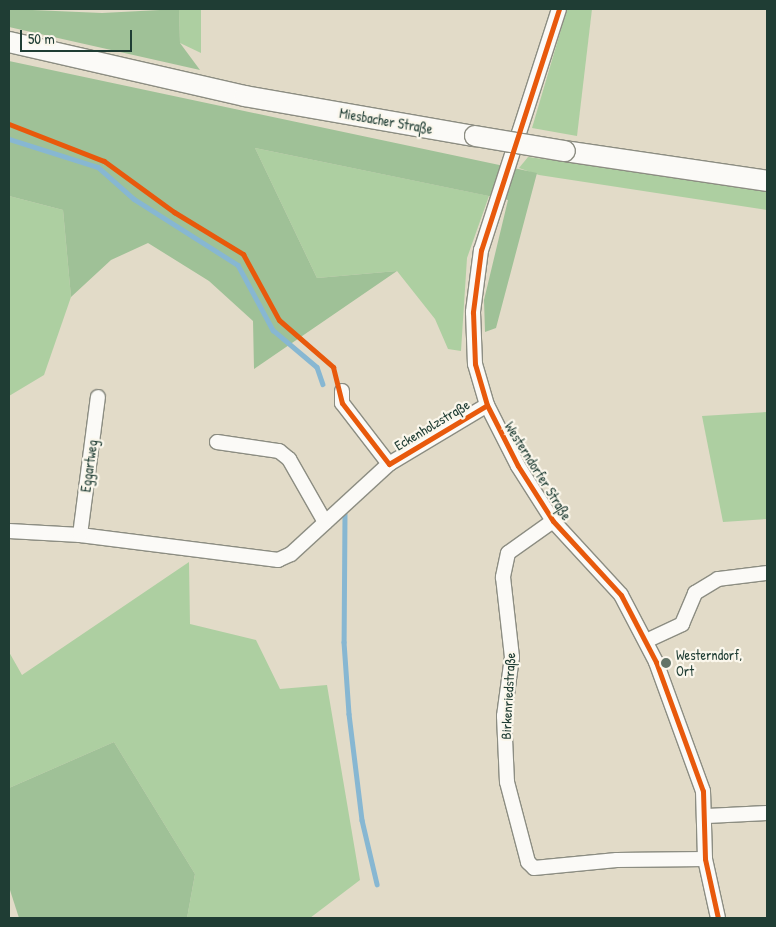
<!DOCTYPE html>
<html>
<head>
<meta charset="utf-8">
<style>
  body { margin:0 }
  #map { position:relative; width:776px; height:927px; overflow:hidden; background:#e2dbc8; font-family:"Patrick Hand",sans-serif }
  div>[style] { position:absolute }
  .green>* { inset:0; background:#adcfa1 }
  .forest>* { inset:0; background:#9fc197 }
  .stream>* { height:4.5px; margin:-2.25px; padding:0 2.25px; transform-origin:2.25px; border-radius:2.25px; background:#87b7d2 }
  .roads { filter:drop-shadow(1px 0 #8c8d82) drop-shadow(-1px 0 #8c8d82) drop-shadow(0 1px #8c8d82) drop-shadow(0 -1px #8c8d82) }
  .street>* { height:14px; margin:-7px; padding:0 7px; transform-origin:7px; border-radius:7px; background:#fbfaf7 }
  .secondary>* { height:20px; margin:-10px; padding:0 10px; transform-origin:10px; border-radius:10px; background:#fbfaf7 }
  .bridges { filter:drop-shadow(1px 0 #8c8d82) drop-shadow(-1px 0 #8c8d82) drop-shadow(0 1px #8c8d82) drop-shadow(0 -1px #8c8d82) }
  .secondary-bridge>* { height:20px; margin:-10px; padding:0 10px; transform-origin:10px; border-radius:10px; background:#fbfaf7 }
  .cycleway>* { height:5px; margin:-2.5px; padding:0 2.5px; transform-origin:2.5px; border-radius:2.5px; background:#e8590c }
  .dots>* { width:14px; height:14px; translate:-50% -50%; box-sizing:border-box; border:2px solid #fbf7ec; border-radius:50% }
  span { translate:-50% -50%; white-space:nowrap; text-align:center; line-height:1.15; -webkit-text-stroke:4.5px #fbf7ec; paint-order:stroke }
  .street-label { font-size:14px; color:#1f3d34 }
  .poi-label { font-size:14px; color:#1f3d34 }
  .left { translate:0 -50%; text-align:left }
  .frame { position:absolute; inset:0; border:10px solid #1f3d34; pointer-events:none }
  .scale { position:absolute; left:20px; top:30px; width:112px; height:22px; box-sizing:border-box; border:2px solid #1f3d34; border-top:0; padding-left:6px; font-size:15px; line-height:18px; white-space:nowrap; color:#1f3d34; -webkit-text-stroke:4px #fbf7ec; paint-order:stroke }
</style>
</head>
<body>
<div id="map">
  <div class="green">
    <i style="clip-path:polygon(179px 9px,201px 9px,201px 53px,180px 43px)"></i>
    <i style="clip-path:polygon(567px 9px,592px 9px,577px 136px,532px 128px)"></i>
    <i style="clip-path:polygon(255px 148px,489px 196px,467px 258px,461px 351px,448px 349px,435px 319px,397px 271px,317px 278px)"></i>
    <i style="clip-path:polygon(528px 157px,767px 188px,767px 210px,539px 175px,519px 168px)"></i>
    <i style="clip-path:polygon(9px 196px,63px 210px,71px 297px,44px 375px,9px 396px)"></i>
    <i style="clip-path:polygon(767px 412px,767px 519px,723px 522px,702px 416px)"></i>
    <i style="clip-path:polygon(189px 562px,190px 624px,256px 640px,280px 689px,327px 685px,360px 880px,310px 918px,187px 918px,195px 874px,114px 742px,9px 788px,9px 652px,22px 675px)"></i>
  </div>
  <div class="forest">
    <i style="clip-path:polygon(9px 9px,102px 13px,179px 9px,180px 43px,200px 70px,9px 27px)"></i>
    <i style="clip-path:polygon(9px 61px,537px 173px,496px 328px,485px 332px,484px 300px,508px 200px,255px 148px,317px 278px,397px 271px,254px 369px,253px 321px,209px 281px,148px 243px,111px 260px,71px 297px,63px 210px,9px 196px)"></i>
    <i style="clip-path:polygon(114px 742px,195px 874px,187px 918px,19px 918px,9px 887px,9px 788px)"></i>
  </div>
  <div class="stream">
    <i style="left:9px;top:139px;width:93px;rotate:17.5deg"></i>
    <i style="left:98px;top:167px;width:48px;rotate:41.6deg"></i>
    <i style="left:134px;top:199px;width:123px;rotate:32.4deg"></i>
    <i style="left:238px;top:265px;width:74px;rotate:61.7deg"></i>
    <i style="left:273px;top:330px;width:57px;rotate:40.1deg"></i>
    <i style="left:317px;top:367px;width:18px;rotate:71deg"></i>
    <i style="left:345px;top:514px;width:128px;rotate:90.4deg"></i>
    <i style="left:344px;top:642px;width:72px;rotate:86deg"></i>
    <i style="left:349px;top:714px;width:107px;rotate:83deg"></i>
    <i style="left:362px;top:820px;width:66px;rotate:76.8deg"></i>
  </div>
  <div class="roads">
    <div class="street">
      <i style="left:559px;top:9px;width:253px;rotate:107.9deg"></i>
      <i style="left:481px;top:250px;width:63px;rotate:97.4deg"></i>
      <i style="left:473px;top:312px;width:52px;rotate:87.8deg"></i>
      <i style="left:475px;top:364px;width:43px;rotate:73.7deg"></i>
      <i style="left:487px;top:405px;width:68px;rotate:63.1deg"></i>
      <i style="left:518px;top:466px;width:65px;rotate:57.5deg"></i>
      <i style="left:553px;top:521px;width:100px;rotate:47.4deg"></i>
      <i style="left:621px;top:595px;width:76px;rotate:62.4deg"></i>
      <i style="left:656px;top:662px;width:137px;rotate:70deg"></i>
      <i style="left:703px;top:791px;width:68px;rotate:88.3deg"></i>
      <i style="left:705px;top:859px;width:60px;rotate:77.6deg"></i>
      <i style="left:342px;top:391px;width:12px;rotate:90deg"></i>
      <i style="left:342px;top:403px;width:77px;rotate:52.4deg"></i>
      <i style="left:217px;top:442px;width:63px;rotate:8.3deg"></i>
      <i style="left:279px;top:451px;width:13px;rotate:39deg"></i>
      <i style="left:289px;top:459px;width:73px;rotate:60.3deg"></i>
      <i style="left:553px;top:521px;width:55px;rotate:144.6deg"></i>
      <i style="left:508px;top:553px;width:25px;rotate:102deg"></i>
      <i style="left:503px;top:577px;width:81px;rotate:83.6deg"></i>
      <i style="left:512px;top:657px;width:60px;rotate:97.7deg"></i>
      <i style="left:504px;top:716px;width:66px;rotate:87.4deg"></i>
      <i style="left:507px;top:782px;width:83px;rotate:75.3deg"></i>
      <i style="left:528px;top:862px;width:8px;rotate:45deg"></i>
      <i style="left:534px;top:868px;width:83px;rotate:-5.5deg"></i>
      <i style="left:617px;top:860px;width:88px;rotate:-0.7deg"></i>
      <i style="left:9px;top:531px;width:71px;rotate:3.2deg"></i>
      <i style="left:80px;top:535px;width:200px;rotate:7.2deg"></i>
      <i style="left:278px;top:560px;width:14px;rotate:-25deg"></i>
      <i style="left:291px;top:554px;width:133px;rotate:-42.6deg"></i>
      <i style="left:389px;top:464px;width:114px;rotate:-31deg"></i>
      <i style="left:80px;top:535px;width:139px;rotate:-82.6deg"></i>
      <i style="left:646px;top:641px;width:40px;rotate:-25deg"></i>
      <i style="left:682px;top:624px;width:34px;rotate:-67deg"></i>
      <i style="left:695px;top:593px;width:27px;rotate:-31deg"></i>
      <i style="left:718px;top:579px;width:49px;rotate:-7deg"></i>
      <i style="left:707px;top:816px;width:60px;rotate:-2.9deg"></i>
    </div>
    <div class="secondary">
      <i style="left:9px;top:42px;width:242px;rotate:12.9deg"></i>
      <i style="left:245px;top:96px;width:233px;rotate:9.9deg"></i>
      <i style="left:565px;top:151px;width:204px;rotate:8.4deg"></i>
    </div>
  </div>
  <div class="bridges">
    <div class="secondary-bridge">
      <i style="left:475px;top:136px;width:91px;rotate:9.5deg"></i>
    </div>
  </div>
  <div class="cycleway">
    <i style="left:559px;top:9px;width:253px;rotate:107.9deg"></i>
    <i style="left:481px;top:250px;width:63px;rotate:97.4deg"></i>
    <i style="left:473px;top:312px;width:52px;rotate:87.8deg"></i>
    <i style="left:475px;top:364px;width:43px;rotate:73.7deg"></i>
    <i style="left:487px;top:405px;width:68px;rotate:63.1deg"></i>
    <i style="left:518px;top:466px;width:65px;rotate:57.5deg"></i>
    <i style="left:553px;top:521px;width:100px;rotate:47.4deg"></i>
    <i style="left:621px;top:595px;width:76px;rotate:62.4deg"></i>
    <i style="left:656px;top:662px;width:137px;rotate:70deg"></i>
    <i style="left:703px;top:791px;width:68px;rotate:88.3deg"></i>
    <i style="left:705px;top:859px;width:60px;rotate:77.6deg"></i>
    <i style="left:9px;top:124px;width:102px;rotate:21.3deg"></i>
    <i style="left:104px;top:161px;width:87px;rotate:36.1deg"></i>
    <i style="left:174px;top:212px;width:81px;rotate:31.3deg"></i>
    <i style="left:243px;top:254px;width:75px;rotate:61.4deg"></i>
    <i style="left:279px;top:320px;width:72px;rotate:41deg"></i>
    <i style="left:333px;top:367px;width:37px;rotate:76deg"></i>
    <i style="left:342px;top:403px;width:77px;rotate:52.4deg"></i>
    <i style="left:389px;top:464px;width:114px;rotate:-31deg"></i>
  </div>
  <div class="dots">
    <i style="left:666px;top:663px;background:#637468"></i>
  </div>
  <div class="street-label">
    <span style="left:386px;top:121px;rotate:10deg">Miesbacher Straße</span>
    <span style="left:432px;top:425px;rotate:-31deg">Eckenholzstraße</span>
    <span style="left:89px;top:466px;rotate:-82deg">Eggartweg</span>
    <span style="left:538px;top:471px;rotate:58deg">Westerndorfer Straße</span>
    <span style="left:508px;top:696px;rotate:-87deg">Birkenriedstraße</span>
  </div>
  <div class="poi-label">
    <span class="left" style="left:676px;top:663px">Westerndorf,<br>Ort</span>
  </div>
  <div class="frame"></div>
  <div class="scale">50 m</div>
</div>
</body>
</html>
